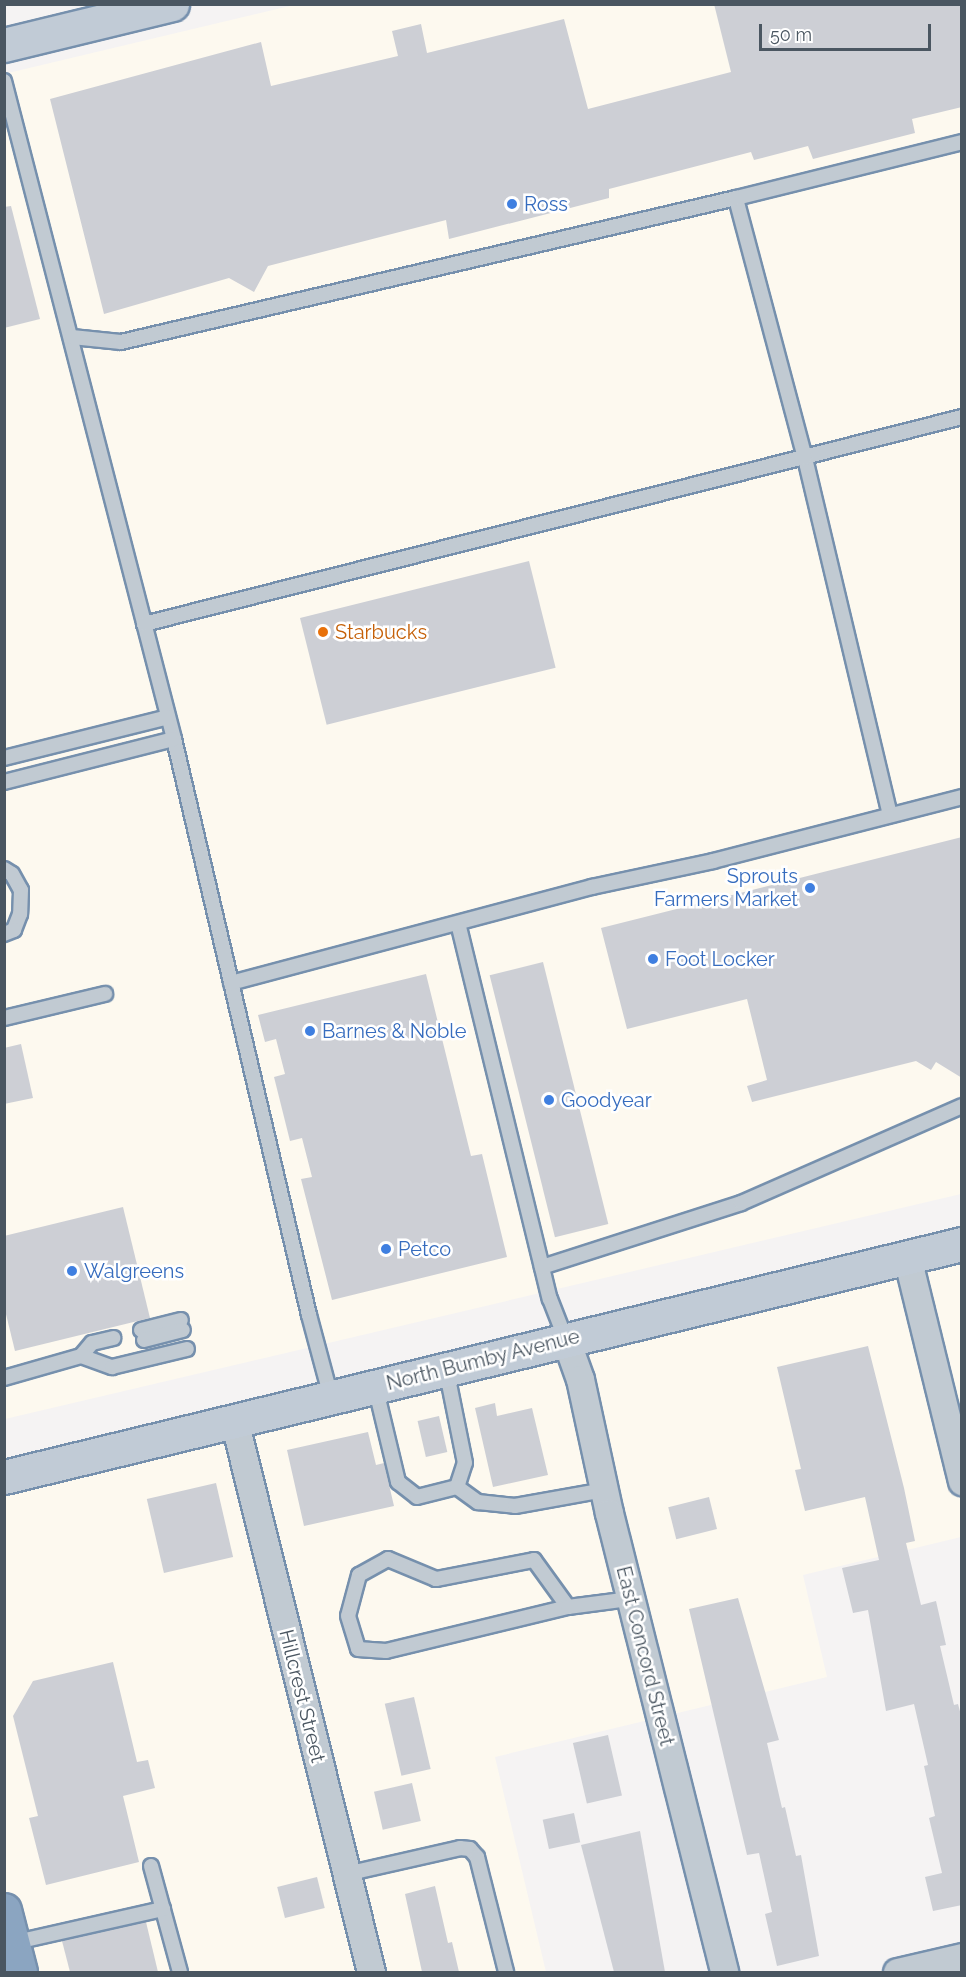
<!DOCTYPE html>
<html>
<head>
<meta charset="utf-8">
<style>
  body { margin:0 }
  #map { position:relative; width:966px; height:1977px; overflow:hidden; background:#f5f3f3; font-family:Raleway,sans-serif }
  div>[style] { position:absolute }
  .commercial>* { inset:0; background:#fdf9ef }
  .building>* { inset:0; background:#cdcfd5; transform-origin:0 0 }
  .roads { filter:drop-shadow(2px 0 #7690ad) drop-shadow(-2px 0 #7690ad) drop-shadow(0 2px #7690ad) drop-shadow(0 -2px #7690ad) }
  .lane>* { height:14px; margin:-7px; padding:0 7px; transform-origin:7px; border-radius:7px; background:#c1cad2 }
  .street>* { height:27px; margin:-13.5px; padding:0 13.5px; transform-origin:13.5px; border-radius:13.5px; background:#c1cad2 }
  .secondary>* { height:33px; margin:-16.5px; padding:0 16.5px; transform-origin:16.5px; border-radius:16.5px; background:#c1cbd6 }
  .highway>* { height:33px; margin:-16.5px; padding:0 16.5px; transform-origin:16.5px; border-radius:16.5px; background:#8ba5c1 }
  .dots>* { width:16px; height:16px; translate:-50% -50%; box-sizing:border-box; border:3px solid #fff; border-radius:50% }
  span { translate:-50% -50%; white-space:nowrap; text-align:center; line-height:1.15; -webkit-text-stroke:5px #fff; paint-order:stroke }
  .shop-label { font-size:20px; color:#366cbe }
  .left { translate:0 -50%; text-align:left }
  .right { translate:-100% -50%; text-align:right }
  .food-label { font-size:20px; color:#c56008 }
  .street-label { font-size:20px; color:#4a5661 }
  .frame { position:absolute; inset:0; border:6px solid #4a5661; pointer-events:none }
  .scale { position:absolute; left:759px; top:24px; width:172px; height:27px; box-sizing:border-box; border:3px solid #4a5661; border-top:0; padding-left:8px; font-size:18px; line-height:21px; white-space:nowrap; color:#4a5661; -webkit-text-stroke:4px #fff; paint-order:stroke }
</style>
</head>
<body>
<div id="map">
  <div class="commercial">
    <i style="clip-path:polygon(294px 5px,961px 5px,961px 1194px,5px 1419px,4px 74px)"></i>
    <i style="clip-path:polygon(961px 1244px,961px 1537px,803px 1575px,827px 1677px,495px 1757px,546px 1972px,12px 1972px,4px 1940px,4px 1478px)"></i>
  </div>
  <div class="building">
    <i style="clip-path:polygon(714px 4px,962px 4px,962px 107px,912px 119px,915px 133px,813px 159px,808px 146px,754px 160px,751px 152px,609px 189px,609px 198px,449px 239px,446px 220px,268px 266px,254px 292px,229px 278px,104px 314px,50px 99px,261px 42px,271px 86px,398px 56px,392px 31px,421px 24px,427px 53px,564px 19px,588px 109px,731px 72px)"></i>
    <i style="clip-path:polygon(11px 206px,40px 319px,4px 328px,4px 207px)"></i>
    <i style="left:529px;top:561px;width:110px;height:236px;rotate:76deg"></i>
    <i style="clip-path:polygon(962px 837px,962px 1078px,936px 1062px,931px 1070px,916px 1061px,752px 1102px,747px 1086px,767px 1080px,747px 999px,627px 1029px,601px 928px)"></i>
    <i style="left:543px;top:962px;width:270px;height:55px;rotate:76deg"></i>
    <i style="clip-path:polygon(426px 974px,471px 1156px,482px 1154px,507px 1257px,332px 1300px,301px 1179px,312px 1177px,302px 1138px,290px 1141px,274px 1077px,285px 1074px,276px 1039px,265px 1042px,258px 1015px)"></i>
    <i style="clip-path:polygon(21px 1044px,33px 1098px,4px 1104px,4px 1048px)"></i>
    <i style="clip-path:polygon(123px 1207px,150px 1318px,15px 1351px,4px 1306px,4px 1236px)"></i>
    <i style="clip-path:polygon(868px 1346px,904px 1488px,915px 1541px,906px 1543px,921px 1605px,936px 1601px,946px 1645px,940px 1646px,954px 1705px,958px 1704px,962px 1719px,962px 1905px,933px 1911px,925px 1877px,942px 1873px,929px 1818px,935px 1816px,924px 1766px,928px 1765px,914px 1704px,886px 1711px,868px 1610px,853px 1613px,842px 1568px,879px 1560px,865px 1497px,805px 1511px,795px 1470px,801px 1469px,777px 1367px)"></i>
    <i style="clip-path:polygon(495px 1403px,497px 1416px,532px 1408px,548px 1475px,493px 1487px,475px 1408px)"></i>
    <i style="left:439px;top:1416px;width:37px;height:22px;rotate:77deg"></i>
    <i style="clip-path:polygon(368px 1432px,376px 1465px,384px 1463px,394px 1506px,304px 1526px,287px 1450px)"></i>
    <i style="left:216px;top:1483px;width:76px;height:71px;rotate:77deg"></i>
    <i style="left:709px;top:1497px;width:33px;height:42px;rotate:76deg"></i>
    <i style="clip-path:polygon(738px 1598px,779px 1740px,767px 1743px,782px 1808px,785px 1807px,796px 1856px,801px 1855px,819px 1956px,777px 1966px,765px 1914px,772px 1912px,759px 1853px,747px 1855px,689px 1609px)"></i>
    <i style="clip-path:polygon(113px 1662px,137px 1762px,148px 1760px,155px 1788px,123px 1796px,139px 1862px,46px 1885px,29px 1818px,38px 1816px,13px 1716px,33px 1681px)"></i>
    <i style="left:414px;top:1697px;width:74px;height:30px;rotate:77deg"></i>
    <i style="left:608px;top:1735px;width:62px;height:36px;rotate:77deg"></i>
    <i style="left:412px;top:1783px;width:39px;height:39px;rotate:77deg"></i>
    <i style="left:574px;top:1813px;width:30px;height:32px;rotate:78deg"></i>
    <i style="clip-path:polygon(640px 1831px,665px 1972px,614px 1972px,581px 1845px)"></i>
    <i style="left:317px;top:1877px;width:32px;height:41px;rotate:76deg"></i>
    <i style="clip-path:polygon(435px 1886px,448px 1943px,452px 1942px,459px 1972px,422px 1972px,405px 1894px)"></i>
    <i style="clip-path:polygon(146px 1922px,158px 1972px,70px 1972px,62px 1941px)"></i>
  </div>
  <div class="roads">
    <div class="lane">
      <i style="left:4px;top:81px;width:680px;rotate:75.51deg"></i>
      <i style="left:174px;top:739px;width:592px;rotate:76.81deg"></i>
      <i style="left:309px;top:1315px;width:85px;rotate:75deg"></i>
      <i style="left:72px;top:337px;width:49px;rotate:5.8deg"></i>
      <i style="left:121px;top:342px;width:632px;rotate:-13.18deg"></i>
      <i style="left:144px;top:624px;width:844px;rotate:-14.2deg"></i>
      <i style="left:4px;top:758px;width:169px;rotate:-14deg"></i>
      <i style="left:4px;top:782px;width:175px;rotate:-14.2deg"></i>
      <i style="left:890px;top:815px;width:367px;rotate:-103.4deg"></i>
      <i style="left:805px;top:458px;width:269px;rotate:-104.9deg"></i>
      <i style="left:736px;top:198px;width:233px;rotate:-13.9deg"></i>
      <i style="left:4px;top:869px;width:9px;rotate:32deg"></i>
      <i style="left:12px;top:874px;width:18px;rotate:61deg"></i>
      <i style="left:21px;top:890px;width:24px;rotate:92deg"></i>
      <i style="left:20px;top:914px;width:17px;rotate:111deg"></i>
      <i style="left:14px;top:930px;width:11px;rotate:158deg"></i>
      <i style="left:458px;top:923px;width:387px;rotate:76.3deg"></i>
      <i style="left:550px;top:1299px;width:44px;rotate:68.7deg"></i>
      <i style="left:231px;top:983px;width:374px;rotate:-14.9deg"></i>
      <i style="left:592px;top:887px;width:124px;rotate:-12.1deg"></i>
      <i style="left:713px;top:861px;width:257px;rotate:-14.4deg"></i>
      <i style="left:4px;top:1018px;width:104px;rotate:-13.4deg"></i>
      <i style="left:542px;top:1267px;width:209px;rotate:-17.8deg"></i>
      <i style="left:741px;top:1203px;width:241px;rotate:-23.7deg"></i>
      <i style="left:141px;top:1330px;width:41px;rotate:-14deg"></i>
      <i style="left:144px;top:1340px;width:40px;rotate:-14.4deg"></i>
      <i style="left:81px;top:1356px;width:17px;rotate:-50deg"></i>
      <i style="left:92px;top:1343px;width:22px;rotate:-13deg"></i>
      <i style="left:4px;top:1378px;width:80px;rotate:-15.9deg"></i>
      <i style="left:81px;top:1356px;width:33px;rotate:20deg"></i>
      <i style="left:112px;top:1367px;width:77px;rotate:-13.5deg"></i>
      <i style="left:375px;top:1386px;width:99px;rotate:76.5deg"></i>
      <i style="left:398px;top:1482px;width:24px;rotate:38deg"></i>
      <i style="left:417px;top:1497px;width:41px;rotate:-14deg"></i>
      <i style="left:457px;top:1487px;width:25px;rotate:-72deg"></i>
      <i style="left:465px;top:1463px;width:96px;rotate:-101.4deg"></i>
      <i style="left:457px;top:1487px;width:26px;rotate:36deg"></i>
      <i style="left:478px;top:1502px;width:37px;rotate:6deg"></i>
      <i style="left:515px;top:1506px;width:90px;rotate:-10.2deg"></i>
      <i style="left:568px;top:1607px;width:58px;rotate:-125.9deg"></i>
      <i style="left:534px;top:1560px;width:100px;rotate:169deg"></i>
      <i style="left:436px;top:1579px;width:52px;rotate:-157.4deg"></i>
      <i style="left:388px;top:1559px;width:33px;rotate:151deg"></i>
      <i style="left:359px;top:1575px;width:42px;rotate:105deg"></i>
      <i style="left:348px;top:1616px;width:34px;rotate:73deg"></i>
      <i style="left:358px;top:1649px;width:28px;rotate:4deg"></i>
      <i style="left:386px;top:1651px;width:187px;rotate:-13.6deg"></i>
      <i style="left:568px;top:1607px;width:63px;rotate:-7.4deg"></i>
      <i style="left:151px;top:1866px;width:110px;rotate:74.7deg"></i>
      <i style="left:346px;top:1874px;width:117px;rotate:-12.8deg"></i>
      <i style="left:460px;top:1848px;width:10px;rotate:6deg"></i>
      <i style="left:470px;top:1849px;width:11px;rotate:49deg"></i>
      <i style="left:477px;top:1857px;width:119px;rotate:75.8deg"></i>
      <i style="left:12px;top:1943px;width:155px;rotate:-12.7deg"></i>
    </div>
    <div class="street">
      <i style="left:907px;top:1257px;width:231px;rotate:76.2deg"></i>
      <i style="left:566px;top:1340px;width:41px;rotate:70.3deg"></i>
      <i style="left:580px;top:1379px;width:137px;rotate:77.8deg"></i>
      <i style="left:609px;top:1513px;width:473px;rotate:75.9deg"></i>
      <i style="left:234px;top:1420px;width:569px;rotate:76.06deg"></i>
      <i style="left:897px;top:1972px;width:67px;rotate:-13deg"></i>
    </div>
    <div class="secondary">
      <i style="left:4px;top:45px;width:173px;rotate:-13.7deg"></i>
      <i style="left:4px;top:1477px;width:986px;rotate:-13.67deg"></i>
    </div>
    <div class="highway">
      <i style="left:4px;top:1910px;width:64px;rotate:75.5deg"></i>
    </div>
  </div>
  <div class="dots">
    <i style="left:512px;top:204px;background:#3f7fe0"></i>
    <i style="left:323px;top:632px;background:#e8710a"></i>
    <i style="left:810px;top:888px;background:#3f7fe0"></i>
    <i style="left:653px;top:959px;background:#3f7fe0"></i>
    <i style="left:310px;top:1031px;background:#3f7fe0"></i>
    <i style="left:549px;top:1100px;background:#3f7fe0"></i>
    <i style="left:386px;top:1249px;background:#3f7fe0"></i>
    <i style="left:72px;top:1271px;background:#3f7fe0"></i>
  </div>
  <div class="shop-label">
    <span class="left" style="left:524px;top:204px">Ross</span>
    <span class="right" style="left:798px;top:888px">Sprouts<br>Farmers Market</span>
    <span class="left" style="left:665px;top:959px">Foot Locker</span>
    <span class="left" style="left:322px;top:1031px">Barnes &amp; Noble</span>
    <span class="left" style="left:561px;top:1100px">Goodyear</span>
    <span class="left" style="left:398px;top:1249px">Petco</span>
    <span class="left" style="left:84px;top:1271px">Walgreens</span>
  </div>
  <div class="food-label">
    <span class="left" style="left:335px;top:632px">Starbucks</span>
  </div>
  <div class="street-label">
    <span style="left:483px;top:1360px;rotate:-14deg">North Bumby Avenue</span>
    <span style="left:645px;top:1656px;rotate:76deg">East Concord Street</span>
    <span style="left:302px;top:1696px;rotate:76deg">Hillcrest Street</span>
  </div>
  <div class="frame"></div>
  <div class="scale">50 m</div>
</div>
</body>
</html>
